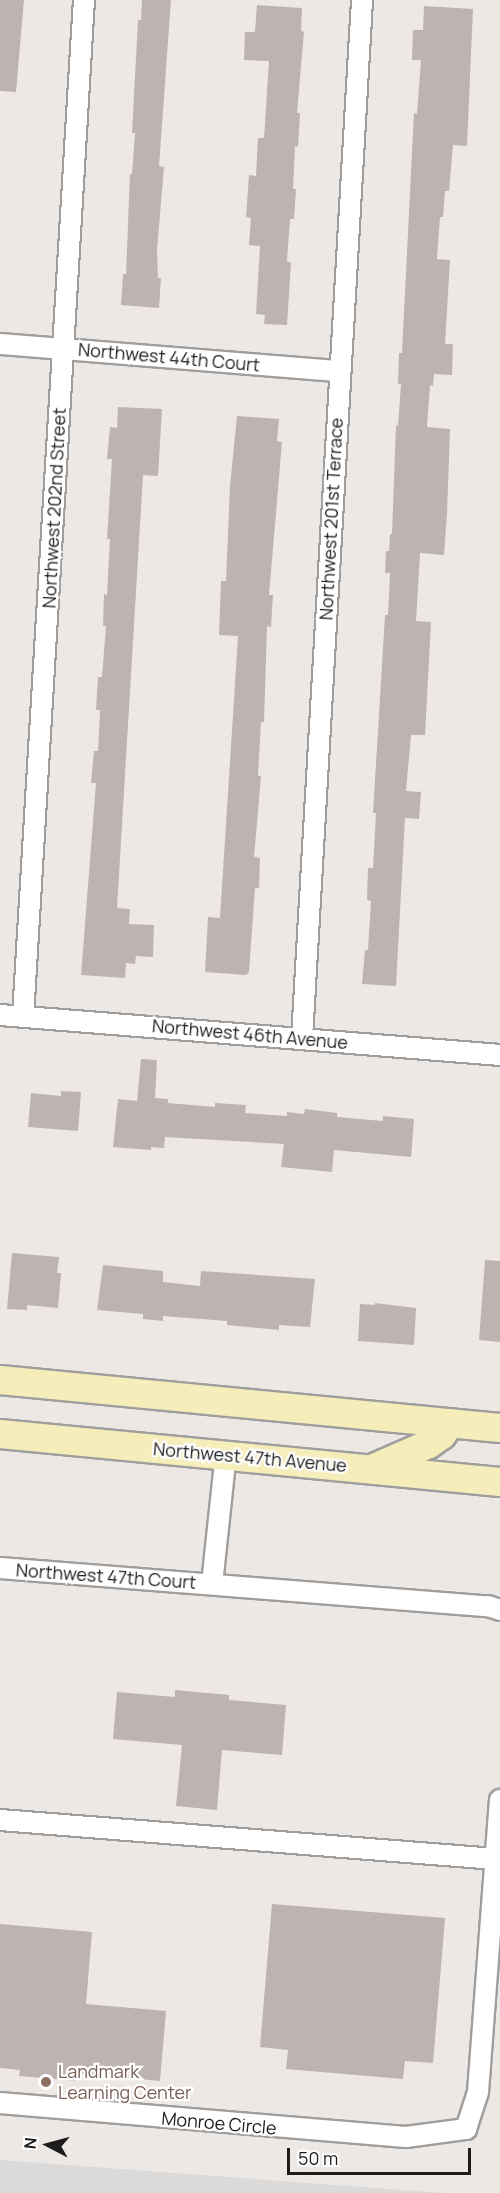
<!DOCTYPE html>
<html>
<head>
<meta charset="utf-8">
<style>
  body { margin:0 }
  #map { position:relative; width:500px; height:2193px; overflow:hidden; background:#eee8e4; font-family:Manrope,sans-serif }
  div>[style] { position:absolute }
  .residential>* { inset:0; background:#dbdada }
  .building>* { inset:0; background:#beb3b1 }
  .roads { filter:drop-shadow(2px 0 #9e9e9e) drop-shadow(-2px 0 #9e9e9e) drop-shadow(0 2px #9e9e9e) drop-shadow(0 -2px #9e9e9e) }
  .minor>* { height:20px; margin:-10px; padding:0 10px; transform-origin:10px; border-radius:10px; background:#fff }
  .secondary>* { height:28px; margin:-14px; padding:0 14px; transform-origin:14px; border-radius:14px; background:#f5edba }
  .dots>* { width:16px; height:16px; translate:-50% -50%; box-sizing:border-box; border:3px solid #fff; border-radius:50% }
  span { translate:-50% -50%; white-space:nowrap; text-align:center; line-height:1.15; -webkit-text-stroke:4.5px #fff; paint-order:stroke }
  .street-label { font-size:18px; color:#1d1d1d }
  .education-label { font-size:18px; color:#785e54 }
  .left { translate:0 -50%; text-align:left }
  .north { position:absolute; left:18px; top:2115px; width:60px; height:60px; -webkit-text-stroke:4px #fff; paint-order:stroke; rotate:276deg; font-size:16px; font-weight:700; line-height:24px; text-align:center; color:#1d1d1d }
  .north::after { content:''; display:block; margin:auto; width:21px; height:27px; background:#1d1d1d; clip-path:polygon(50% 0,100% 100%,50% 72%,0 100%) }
  .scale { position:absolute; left:287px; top:2148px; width:184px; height:27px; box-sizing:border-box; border:3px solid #1d1d1d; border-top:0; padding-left:8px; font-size:18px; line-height:21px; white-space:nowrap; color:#1d1d1d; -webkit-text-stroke:4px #fff; paint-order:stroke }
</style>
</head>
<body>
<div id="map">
  <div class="residential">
    <i style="clip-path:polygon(0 2160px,444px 2193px,0 2193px)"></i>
  </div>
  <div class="building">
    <i style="clip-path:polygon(0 0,24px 0,16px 92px,0 91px)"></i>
    <i style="clip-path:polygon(142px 0,171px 0,159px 166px,164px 167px,157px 250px,158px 278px,161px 278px,159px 308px,121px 305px,123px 274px,126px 274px,130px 174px,132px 174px,135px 133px,132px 133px,138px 20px,141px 20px)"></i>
    <i style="clip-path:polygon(257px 5px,302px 8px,301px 31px,304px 32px,297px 113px,300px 113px,298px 147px,295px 146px,293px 189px,296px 189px,294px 219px,290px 219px,287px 261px,291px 263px,287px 325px,264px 324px,265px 315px,256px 314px,260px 246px,249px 245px,251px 218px,246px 217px,249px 175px,256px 176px,258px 138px,264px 138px,269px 61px,244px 60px,245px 32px,255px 32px)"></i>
    <i style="clip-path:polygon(424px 6px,473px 9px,467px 146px,453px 145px,449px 191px,445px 191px,443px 217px,440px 217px,437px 259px,450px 260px,445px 344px,453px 344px,452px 375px,434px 374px,433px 386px,430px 385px,427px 427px,450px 429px,447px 514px,444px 555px,420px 553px,416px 621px,431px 622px,425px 735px,411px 735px,406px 791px,421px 792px,419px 819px,405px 818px,396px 986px,362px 984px,365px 950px,368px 950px,371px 901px,367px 900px,368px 868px,373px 868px,376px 813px,373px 813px,385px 615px,388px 615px,390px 573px,385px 573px,386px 551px,389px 551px,390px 534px,392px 534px,396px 425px,398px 426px,401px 384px,398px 384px,399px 353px,402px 353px,414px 113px,417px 114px,421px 60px,412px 60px,413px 30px,423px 30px)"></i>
    <i style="clip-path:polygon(118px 407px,162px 409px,158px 476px,143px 475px,117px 908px,130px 909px,129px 924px,154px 925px,153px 957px,136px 956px,135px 964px,126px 963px,125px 978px,81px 975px,96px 783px,91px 783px,94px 751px,98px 751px,100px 710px,96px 710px,98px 677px,102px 677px,106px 626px,103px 626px,104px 594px,107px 595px,110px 539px,107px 539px,112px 459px,107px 459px,110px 427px,117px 428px)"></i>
    <i style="clip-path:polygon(237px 416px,279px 419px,277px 441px,282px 442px,269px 595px,273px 595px,271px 627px,267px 626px,264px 722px,261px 722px,258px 776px,261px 776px,254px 857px,260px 858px,259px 888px,255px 888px,249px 972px,246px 975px,205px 972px,208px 917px,220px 918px,238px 636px,219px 635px,221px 581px,226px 581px,230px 486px)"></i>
    <i style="clip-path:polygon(141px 1059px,157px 1060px,155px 1098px,168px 1099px,168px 1103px,215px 1107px,215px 1103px,246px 1105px,245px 1113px,287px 1116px,287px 1112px,304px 1114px,305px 1109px,337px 1113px,337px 1117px,383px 1121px,383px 1116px,414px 1119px,411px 1157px,334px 1150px,332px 1172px,281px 1167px,284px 1144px,165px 1137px,164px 1148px,151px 1147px,151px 1150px,113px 1147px,118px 1099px,137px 1101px)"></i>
    <i style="clip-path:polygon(61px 1091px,81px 1092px,78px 1131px,28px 1127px,31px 1093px,61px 1096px)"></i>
    <i style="clip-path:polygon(12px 1253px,59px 1257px,57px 1273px,61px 1273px,58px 1308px,27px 1305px,27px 1310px,7px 1309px)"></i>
    <i style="clip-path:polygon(485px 1260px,500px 1261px,500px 1342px,479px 1340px)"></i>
    <i style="clip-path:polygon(103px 1265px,163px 1271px,163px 1282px,200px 1286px,201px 1271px,315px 1279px,310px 1327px,279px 1325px,279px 1330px,227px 1325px,227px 1321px,163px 1316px,163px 1321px,143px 1319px,143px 1314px,97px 1310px)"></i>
    <i style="clip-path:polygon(375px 1303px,416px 1308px,414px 1345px,358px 1341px,360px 1304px,375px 1305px)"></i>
    <i style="clip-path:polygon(175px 1690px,229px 1695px,229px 1700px,286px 1705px,282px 1755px,222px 1750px,217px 1810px,176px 1806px,182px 1745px,113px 1739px,117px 1692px,175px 1697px)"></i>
    <i style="clip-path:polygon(272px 1904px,445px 1918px,433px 2063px,405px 2061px,403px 2079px,286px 2069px,288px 2050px,260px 2047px)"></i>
    <i style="clip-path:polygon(0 1924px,92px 1932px,86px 2004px,166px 2011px,160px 2081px,76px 2073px,76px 2081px,19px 2076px,20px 2070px,0 2068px)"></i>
  </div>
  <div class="roads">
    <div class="minor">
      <i style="left:0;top:344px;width:340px;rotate:4.6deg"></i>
      <i style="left:0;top:1015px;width:502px;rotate:4.57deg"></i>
      <i style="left:23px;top:1017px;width:1019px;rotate:-86.57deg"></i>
      <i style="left:302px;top:1038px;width:1040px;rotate:-86.69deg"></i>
      <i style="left:0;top:1568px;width:489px;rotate:4.5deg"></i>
      <i style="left:488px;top:1606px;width:13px;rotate:18deg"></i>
      <i style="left:212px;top:1584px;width:131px;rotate:-83.9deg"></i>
      <i style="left:0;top:1820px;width:498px;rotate:4.5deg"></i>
      <i style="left:0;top:2103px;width:407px;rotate:4.8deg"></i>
      <i style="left:406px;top:2137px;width:61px;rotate:-7.6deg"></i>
      <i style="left:466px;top:2129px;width:39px;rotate:-72deg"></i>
      <i style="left:478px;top:2092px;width:293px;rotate:-85.7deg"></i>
    </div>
    <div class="secondary">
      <i style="left:0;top:1380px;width:502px;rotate:5.48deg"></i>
      <i style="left:0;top:1434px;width:502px;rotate:5.48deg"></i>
      <i style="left:376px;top:1467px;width:58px;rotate:-23.5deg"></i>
      <i style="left:429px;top:1444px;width:16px;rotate:-35deg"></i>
      <i style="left:442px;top:1435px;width:14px;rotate:-56deg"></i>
    </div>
  </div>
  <div class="dots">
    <i style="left:46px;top:2082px;background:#8d6e63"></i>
  </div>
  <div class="street-label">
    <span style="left:169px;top:357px;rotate:5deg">Northwest 44th Court</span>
    <span style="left:54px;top:508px;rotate:-87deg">Northwest 202nd Street</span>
    <span style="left:331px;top:519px;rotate:-87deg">Northwest 201st Terrace</span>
    <span style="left:250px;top:1034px;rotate:5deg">Northwest 46th Avenue</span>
    <span style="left:250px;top:1457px;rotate:5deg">Northwest 47th Avenue</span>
    <span style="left:106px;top:1576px;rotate:4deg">Northwest 47th Court</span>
    <span style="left:219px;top:2123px;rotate:5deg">Monroe Circle</span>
  </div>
  <div class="education-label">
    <span class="left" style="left:58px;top:2082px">Landmark<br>Learning Center</span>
  </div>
  <div class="north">N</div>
  <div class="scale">50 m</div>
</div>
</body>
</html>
